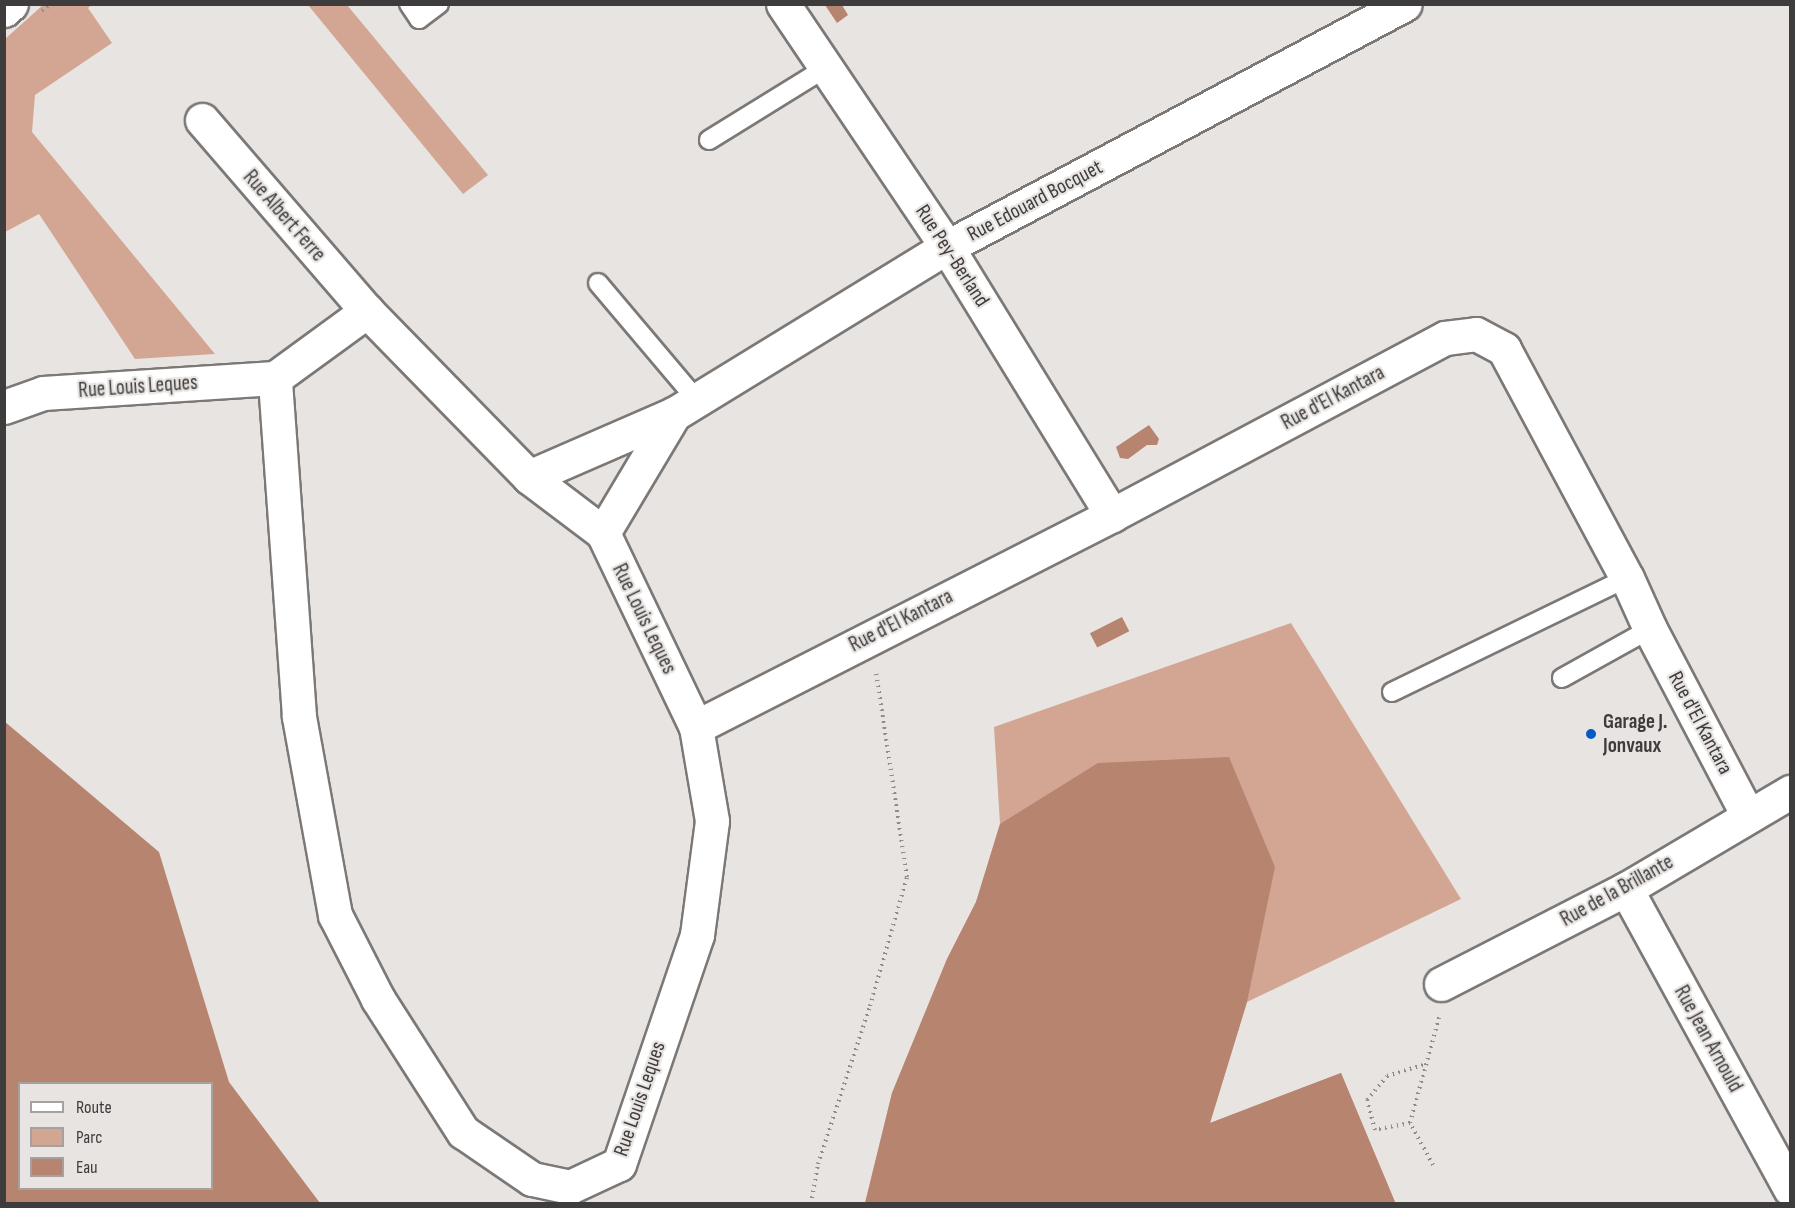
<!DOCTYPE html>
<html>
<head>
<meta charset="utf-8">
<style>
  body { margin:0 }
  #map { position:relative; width:1795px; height:1208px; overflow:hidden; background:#e8e4e2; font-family:"Sofia Sans Condensed",sans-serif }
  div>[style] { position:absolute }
  .green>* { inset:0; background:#d3a694 }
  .water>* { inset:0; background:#b7856f; transform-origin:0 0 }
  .path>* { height:4px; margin-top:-2px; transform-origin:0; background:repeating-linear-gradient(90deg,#8e8c8b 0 1.5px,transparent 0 6px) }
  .roads { filter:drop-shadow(2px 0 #7b7876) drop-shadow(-2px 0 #7b7876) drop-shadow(0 2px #7b7876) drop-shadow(0 -2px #7b7876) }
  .service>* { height:18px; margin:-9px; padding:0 9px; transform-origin:9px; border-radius:9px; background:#fff }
  .minor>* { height:33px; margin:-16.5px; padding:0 16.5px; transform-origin:16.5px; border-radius:16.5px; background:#fff }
  .primary>* { height:33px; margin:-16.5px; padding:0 16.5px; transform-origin:16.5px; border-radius:16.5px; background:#fff }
  .dots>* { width:16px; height:16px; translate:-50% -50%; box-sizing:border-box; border:3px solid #e8e4e2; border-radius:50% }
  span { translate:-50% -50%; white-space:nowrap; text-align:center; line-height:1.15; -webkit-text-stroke:4.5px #e8e4e2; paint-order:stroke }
  .street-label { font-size:21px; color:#3e3c3c }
  .poi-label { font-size:21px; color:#3e3c3c; font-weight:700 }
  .left { translate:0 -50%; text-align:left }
  .frame { position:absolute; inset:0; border:6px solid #3e3c3c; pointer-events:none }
  .legend { position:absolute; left:18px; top:1082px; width:195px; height:108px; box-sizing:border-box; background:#e8e4e2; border:2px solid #a4a1a0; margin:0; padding:8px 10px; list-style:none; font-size:18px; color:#3e3c3c }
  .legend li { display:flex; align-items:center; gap:12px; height:30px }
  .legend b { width:30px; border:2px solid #a4a1a0 }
</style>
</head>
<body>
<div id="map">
  <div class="green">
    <i style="clip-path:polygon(43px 5px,91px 5px,88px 8px,112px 43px,35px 95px,32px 132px,215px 354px,135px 359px,39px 214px,5px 232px,5px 39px)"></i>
    <i style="clip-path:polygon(308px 5px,347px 5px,488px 175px,463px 194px)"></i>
    <i style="clip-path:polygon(1291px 623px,1461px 899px,1247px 1002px,1210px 1123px,1341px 1073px,1395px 1202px,865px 1204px,892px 1093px,947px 959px,976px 902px,1000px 824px,994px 727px)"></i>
  </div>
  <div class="water">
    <i style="clip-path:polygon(825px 5px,842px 5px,848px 15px,837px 23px)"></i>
    <i style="clip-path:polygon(1149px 425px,1159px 439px,1157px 445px,1147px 445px,1128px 459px,1120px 458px,1116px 447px)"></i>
    <i style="left:1122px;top:617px;width:16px;height:36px;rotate:63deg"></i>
    <i style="clip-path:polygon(evenodd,4px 721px,159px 852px,229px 1082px,320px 1203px,5px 1203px,4px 721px,20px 1084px,212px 1084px,212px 1188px,20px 1188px,20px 1084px)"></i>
    <i style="clip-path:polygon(1229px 757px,1275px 867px,1247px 1002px,1210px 1123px,1341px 1073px,1395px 1202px,865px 1203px,892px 1093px,947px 959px,976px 902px,1000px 824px,1098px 763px)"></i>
  </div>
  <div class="path">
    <i style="left:42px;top:11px;width:11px;rotate:-38deg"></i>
    <i style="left:1410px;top:1123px;width:36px;rotate:169deg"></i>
    <i style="left:1375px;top:1130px;width:31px;rotate:-105deg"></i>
    <i style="left:1367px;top:1100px;width:31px;rotate:-50deg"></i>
    <i style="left:1387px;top:1076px;width:41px;rotate:-17.1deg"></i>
    <i style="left:1433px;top:1165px;width:48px;rotate:-118.7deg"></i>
    <i style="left:1410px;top:1123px;width:113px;rotate:-74.6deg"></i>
    <i style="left:811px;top:1204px;width:41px;rotate:-80.1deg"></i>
    <i style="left:818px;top:1164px;width:166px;rotate:-71.8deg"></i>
    <i style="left:870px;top:1006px;width:134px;rotate:-74deg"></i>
    <i style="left:907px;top:877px;width:206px;rotate:-98.6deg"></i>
  </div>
  <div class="roads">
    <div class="service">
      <i style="left:409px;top:4px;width:18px;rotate:56deg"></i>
      <i style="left:419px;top:19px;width:25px;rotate:-37deg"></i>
      <i style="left:709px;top:140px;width:139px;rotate:-31.7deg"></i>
      <i style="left:598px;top:283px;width:153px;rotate:49.8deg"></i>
      <i style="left:1562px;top:678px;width:101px;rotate:-29.1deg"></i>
      <i style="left:1392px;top:692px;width:261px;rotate:-25.9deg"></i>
    </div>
    <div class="minor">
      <i style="left:783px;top:4px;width:293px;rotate:56deg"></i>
      <i style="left:947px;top:247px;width:315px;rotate:58.4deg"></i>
      <i style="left:202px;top:120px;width:252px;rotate:49.2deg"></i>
      <i style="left:367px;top:311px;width:232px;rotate:45.7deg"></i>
      <i style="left:529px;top:477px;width:93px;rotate:37.1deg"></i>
      <i style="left:603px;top:533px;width:215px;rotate:64.4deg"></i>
      <i style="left:696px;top:727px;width:95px;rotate:80.3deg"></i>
      <i style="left:712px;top:821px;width:115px;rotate:97.5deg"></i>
      <i style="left:697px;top:935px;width:242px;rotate:108.8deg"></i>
      <i style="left:619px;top:1164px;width:54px;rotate:154.9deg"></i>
      <i style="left:570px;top:1187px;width:39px;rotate:-168deg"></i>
      <i style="left:532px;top:1179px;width:83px;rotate:-145.7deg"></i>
      <i style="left:463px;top:1132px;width:158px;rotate:-122.6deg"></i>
      <i style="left:378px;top:999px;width:94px;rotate:-117.1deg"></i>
      <i style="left:335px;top:915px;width:202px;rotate:-100.3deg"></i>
      <i style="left:299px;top:716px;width:339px;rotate:-94.1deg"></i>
      <i style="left:275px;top:378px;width:114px;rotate:-36.1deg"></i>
      <i style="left:4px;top:407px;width:41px;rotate:-19.7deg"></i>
      <i style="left:43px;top:393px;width:232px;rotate:-3.7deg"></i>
      <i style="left:529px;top:477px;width:158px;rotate:-23.5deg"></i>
      <i style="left:674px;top:414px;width:320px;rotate:-31.5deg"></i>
      <i style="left:947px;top:247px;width:518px;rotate:-27.95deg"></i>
      <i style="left:603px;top:533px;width:139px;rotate:-59.2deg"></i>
      <i style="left:696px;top:727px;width:467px;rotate:-27deg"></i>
      <i style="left:1112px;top:515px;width:377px;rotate:-28deg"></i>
      <i style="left:1445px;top:338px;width:31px;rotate:-7deg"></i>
      <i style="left:1476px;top:334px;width:32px;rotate:28deg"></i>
      <i style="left:1504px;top:349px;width:260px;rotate:61.8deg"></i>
      <i style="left:1627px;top:578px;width:56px;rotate:65.7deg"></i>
      <i style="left:1650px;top:629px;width:211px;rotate:62.3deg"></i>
      <i style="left:1626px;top:889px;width:342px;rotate:61.3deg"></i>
      <i style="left:1441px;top:984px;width:208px;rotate:-27.2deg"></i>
      <i style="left:1626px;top:889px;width:191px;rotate:-30.6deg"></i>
    </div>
    <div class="primary">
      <i style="left:4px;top:10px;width:9px;rotate:-41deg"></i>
    </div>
  </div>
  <div class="dots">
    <i style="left:1591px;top:734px;background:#045ac4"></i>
  </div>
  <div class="street-label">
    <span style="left:1035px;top:201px;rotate:-28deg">Rue Edouard Bocquet</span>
    <span style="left:284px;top:216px;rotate:49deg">Rue Albert Ferre</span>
    <span style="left:952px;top:256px;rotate:57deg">Rue Pey-Berland</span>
    <span style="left:138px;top:387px;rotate:-4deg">Rue Louis Leques</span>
    <span style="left:1333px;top:398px;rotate:-28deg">Rue d'El Kantara</span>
    <span style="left:644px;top:619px;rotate:64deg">Rue Louis Leques</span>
    <span style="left:901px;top:621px;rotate:-27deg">Rue d'El Kantara</span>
    <span style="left:1700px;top:723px;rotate:62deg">Rue d'El Kantara</span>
    <span style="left:1617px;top:891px;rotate:-29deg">Rue de la Brillante</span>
    <span style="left:1708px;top:1039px;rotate:61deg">Rue Jean Arnould</span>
    <span style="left:640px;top:1099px;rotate:-71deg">Rue Louis Leques</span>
  </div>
  <div class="poi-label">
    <span class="left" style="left:1603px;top:734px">Garage J.<br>Jonvaux</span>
  </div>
  <div class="frame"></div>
  <ul class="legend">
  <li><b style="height:8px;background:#fff"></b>Route</li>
  <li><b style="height:16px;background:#d3a694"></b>Parc</li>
  <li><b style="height:16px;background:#b7856f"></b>Eau</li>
  </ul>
</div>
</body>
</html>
